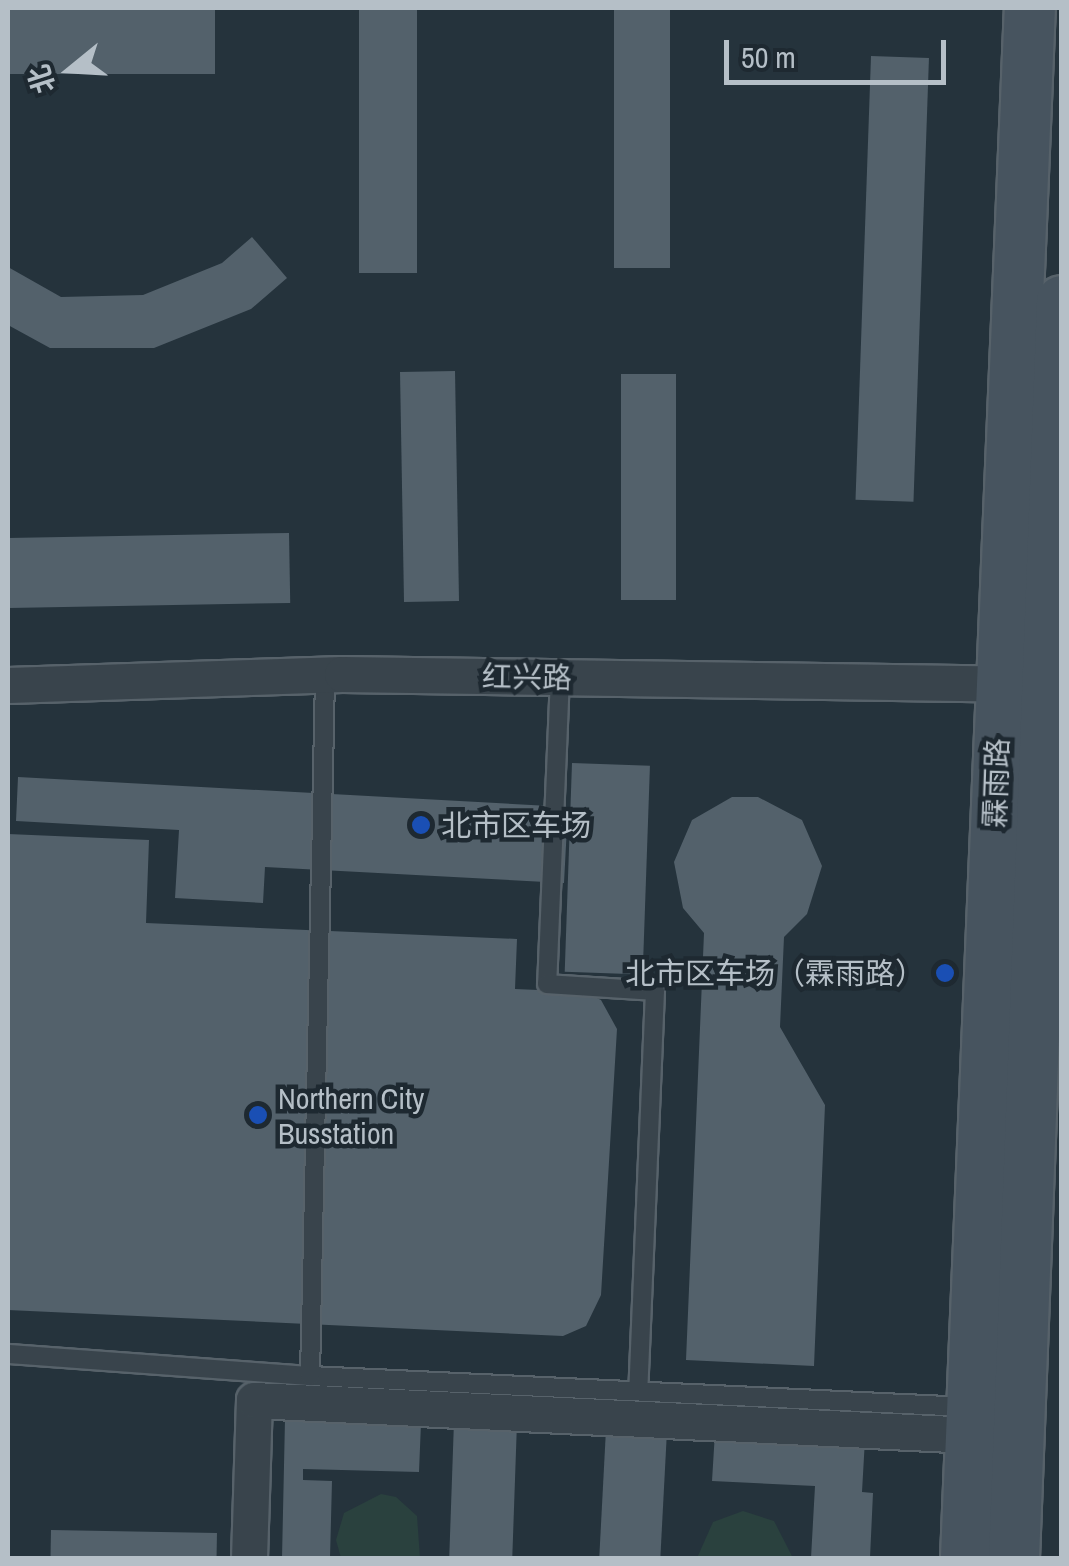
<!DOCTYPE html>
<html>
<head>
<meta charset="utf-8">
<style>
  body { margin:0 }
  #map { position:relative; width:1069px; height:1566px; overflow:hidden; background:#25333c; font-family:"Archivo Narrow","Noto Sans SC",sans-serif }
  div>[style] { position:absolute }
  .green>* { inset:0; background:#2a413e }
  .building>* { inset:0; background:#53616b; transform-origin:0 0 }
  .roads { filter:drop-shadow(2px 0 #57626a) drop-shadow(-2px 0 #57626a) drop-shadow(0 2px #57626a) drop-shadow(0 -2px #57626a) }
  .lane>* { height:18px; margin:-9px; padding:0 9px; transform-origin:9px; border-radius:9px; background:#39444c }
  .street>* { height:35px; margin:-17.5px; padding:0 17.5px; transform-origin:17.5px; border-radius:17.5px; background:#39444c }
  .secondary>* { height:50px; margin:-25px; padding:0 25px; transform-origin:25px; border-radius:25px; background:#47545f }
  .dots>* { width:28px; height:28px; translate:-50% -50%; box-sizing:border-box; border:5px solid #1e2931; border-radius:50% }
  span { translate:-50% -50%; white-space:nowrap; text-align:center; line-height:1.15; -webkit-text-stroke:9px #1e2931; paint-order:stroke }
  .street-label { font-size:30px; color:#b5bfc7 }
  .poi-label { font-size:30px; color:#b5bfc7 }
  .left { translate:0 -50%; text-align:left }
  .right { translate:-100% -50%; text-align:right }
  .frame { position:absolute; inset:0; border:10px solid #b5bfc7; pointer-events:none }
  .north { position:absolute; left:20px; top:20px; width:100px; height:100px; -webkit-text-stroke:8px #1e2931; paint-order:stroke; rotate:252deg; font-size:28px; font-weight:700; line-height:40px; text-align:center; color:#b5bfc7 }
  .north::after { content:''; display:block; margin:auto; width:35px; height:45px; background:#b5bfc7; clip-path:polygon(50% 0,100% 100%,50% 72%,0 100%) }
  .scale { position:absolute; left:724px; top:40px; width:222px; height:45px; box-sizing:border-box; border:5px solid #b5bfc7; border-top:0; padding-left:12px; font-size:30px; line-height:35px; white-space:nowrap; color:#b5bfc7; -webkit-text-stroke:8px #1e2931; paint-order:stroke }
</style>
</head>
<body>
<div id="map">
  <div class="green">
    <i style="clip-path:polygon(381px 1494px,396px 1497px,417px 1516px,420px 1558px,341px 1558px,336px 1540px,344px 1513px)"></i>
    <i style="clip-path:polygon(743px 1511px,774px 1521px,793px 1558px,697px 1558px,713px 1522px)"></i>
  </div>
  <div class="building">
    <i style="left:8px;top:8px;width:207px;height:66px"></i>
    <i style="left:359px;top:8px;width:58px;height:265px"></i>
    <i style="left:614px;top:8px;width:56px;height:260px"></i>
    <i style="left:871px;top:56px;width:58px;height:444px;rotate:2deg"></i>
    <i style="clip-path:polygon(252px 237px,287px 278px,251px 309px,154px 348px,50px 348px,8px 325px,8px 267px,61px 297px,143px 295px,222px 263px)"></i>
    <i style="left:455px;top:371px;width:230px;height:55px;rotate:89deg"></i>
    <i style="left:621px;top:374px;width:55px;height:226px"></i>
    <i style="left:289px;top:533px;width:70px;height:281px;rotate:89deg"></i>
    <i style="left:572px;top:763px;width:78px;height:209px;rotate:2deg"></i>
    <i style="clip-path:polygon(18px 777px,568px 807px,564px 883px,265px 867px,263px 903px,175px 898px,179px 830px,16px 821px)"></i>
    <i style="clip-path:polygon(732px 797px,758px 797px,802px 820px,822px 866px,807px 914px,784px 937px,780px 1027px,825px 1105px,814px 1366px,686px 1360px,704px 933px,683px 908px,674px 862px,692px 820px)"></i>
    <i style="clip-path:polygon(8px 834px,149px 840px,146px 923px,517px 939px,515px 989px,584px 992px,601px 1000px,617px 1029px,601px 1295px,586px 1326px,563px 1336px,8px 1310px)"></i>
    <i style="clip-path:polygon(285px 1419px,421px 1423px,419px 1472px,303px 1469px,303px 1480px,332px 1481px,330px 1558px,282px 1558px)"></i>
    <i style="left:454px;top:1421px;width:63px;height:137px;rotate:2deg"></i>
    <i style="left:606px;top:1429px;width:61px;height:129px;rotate:3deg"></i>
    <i style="clip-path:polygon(715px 1432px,865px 1439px,862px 1492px,873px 1493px,870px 1558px,811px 1558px,815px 1486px,712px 1481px)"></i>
    <i style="left:51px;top:1530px;width:166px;height:28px;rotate:1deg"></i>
  </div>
  <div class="roads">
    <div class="lane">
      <i style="left:560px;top:677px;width:307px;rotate:92.4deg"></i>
      <i style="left:547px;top:984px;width:108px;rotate:3.7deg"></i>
      <i style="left:655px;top:991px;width:400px;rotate:92.4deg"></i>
      <i style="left:8px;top:1354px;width:303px;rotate:4.2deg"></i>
      <i style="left:310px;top:1376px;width:659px;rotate:2.7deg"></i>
      <i style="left:310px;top:1376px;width:701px;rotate:-88.77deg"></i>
    </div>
    <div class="street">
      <i style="left:8px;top:685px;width:334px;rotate:-1.9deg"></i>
      <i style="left:342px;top:674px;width:679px;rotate:0.84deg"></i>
      <i style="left:249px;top:1558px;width:158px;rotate:-88.2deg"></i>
      <i style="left:254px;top:1400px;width:719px;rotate:2.79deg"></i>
    </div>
    <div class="secondary">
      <i style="left:966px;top:1558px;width:1551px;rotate:-87.64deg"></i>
      <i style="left:1014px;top:1558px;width:1258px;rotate:-87.81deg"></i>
    </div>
  </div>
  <div class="dots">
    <i style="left:421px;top:825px;background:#1a4fb4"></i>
    <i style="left:945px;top:973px;background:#1a4fb4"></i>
    <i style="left:258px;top:1115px;background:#1a4fb4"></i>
  </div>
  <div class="street-label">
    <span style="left:527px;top:677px;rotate:1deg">红兴路</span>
    <span style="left:996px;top:783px;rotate:-88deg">霖雨路</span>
  </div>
  <div class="poi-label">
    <span class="left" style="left:441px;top:825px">北市区车场</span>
    <span class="right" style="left:925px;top:973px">北市区车场（霖雨路）</span>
    <span class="left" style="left:278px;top:1115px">Northern City<br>Busstation</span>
  </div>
  <div class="frame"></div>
  <div class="north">北</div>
  <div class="scale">50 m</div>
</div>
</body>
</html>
